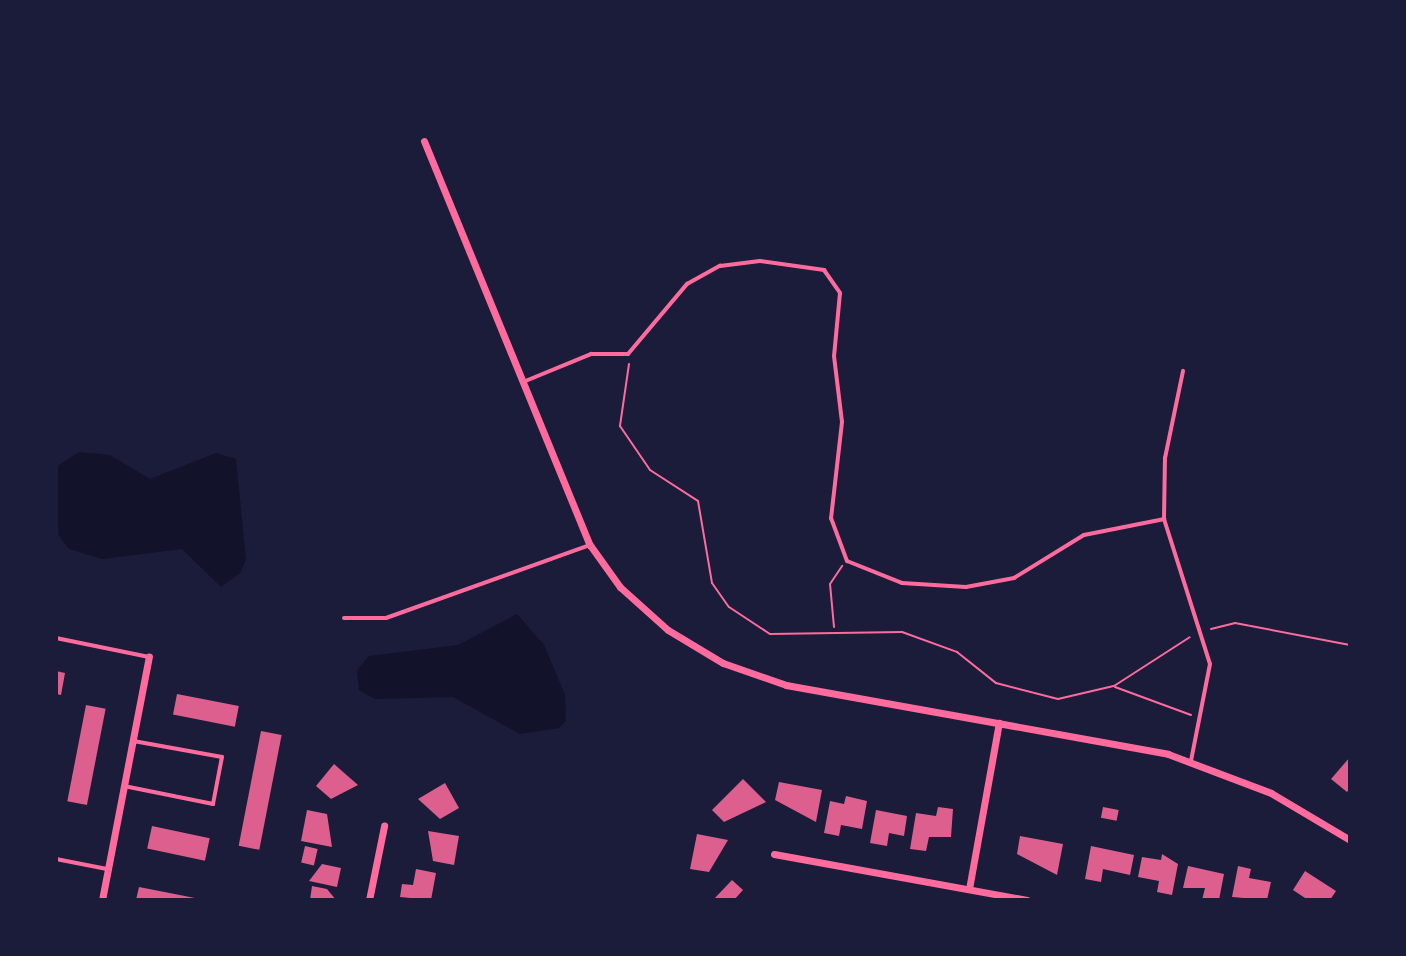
<!DOCTYPE html>
<html>
<head>
<meta charset="utf-8">
<style>
  body { margin:0 }
  #map { position:relative; width:1406px; height:956px; overflow:hidden; background:#1b1b3a; font-family:Helvetica,sans-serif }
  div>[style] { position:absolute }
  .water>* { inset:0; background:#12122b }
  .building>* { inset:0; background:#dd5f8e; transform-origin:0 0 }
  .path>* { height:2px; margin:-1px; padding:0 1px; transform-origin:1px; border-radius:1px; background:#ff6b9d }
  .service>* { height:4px; margin:-2px; padding:0 2px; transform-origin:2px; border-radius:2px; background:#ff6b9d }
  .minor>* { height:7px; margin:-3.5px; padding:0 3.5px; transform-origin:3.5px; border-radius:3.5px; background:#ff6b9d }
  span { translate:-50% -50%; white-space:nowrap; text-align:center; line-height:1.15; -webkit-text-stroke:7px #1b1b3a; paint-order:stroke }
  .frame { position:absolute; inset:0; border:58px solid #1b1b3a; pointer-events:none }
</style>
</head>
<body>
<div id="map">
  <div class="water">
    <i style="clip-path:polygon(79px 452px,110px 455px,150px 479px,216px 453px,236px 459px,246px 560px,240px 573px,221px 587px,182px 549px,102px 559px,69px 549px,56px 532px,56px 467px)"></i>
    <i style="clip-path:polygon(517px 614px,544px 645px,565px 695px,566px 721px,559px 728px,520px 734px,453px 697px,375px 699px,359px 690px,357px 670px,369px 656px,458px 645px)"></i>
  </div>
  <div class="building">
    <i style="clip-path:polygon(56px 671px,65px 673px,61px 695px,56px 694px)"></i>
    <i style="left:177px;top:694px;width:63px;height:21px;rotate:11deg"></i>
    <i style="left:86px;top:705px;width:20px;height:98px;rotate:11deg"></i>
    <i style="left:261px;top:731px;width:21px;height:117px;rotate:11deg"></i>
    <i style="clip-path:polygon(1350px 757px,1350px 788px,1347px 792px,1331px 779px)"></i>
    <i style="clip-path:polygon(334px 764px,358px 785px,331px 799px,316px 786px)"></i>
    <i style="clip-path:polygon(743px 779px,766px 802px,724px 822px,712px 810px)"></i>
    <i style="clip-path:polygon(779px 782px,822px 790px,816px 822px,775px 800px)"></i>
    <i style="clip-path:polygon(445px 783px,459px 808px,440px 819px,418px 799px)"></i>
    <i style="clip-path:polygon(846px 796px,867px 801px,862px 829px,841px 825px,839px 836px,824px 833px,830px 801px,844px 804px)"></i>
    <i style="clip-path:polygon(938px 807px,953px 809px,951px 837px,929px 837px,926px 851px,910px 849px,916px 813px,936px 816px)"></i>
    <i style="left:1103px;top:807px;width:16px;height:11px;rotate:11deg"></i>
    <i style="clip-path:polygon(307px 810px,327px 814px,332px 847px,301px 841px)"></i>
    <i style="clip-path:polygon(876px 810px,907px 816px,904px 836px,889px 833px,887px 846px,870px 843px)"></i>
    <i style="left:152px;top:826px;width:59px;height:23px;rotate:12deg"></i>
    <i style="clip-path:polygon(428px 831px,459px 836px,454px 865px,433px 861px)"></i>
    <i style="clip-path:polygon(697px 834px,728px 840px,709px 872px,690px 869px)"></i>
    <i style="clip-path:polygon(1020px 836px,1063px 844px,1057px 875px,1017px 854px)"></i>
    <i style="left:305px;top:846px;width:13px;height:17px;rotate:13deg"></i>
    <i style="clip-path:polygon(1091px 846px,1134px 855px,1130px 875px,1103px 869px,1101px 882px,1085px 879px)"></i>
    <i style="clip-path:polygon(1162px 854px,1178px 864px,1172px 895px,1157px 892px,1159px 881px,1138px 877px,1142px 857px,1161px 860px)"></i>
    <i style="clip-path:polygon(322px 864px,341px 868px,337px 887px,309px 881px)"></i>
    <i style="clip-path:polygon(1188px 866px,1224px 874px,1219px 900px,1202px 900px,1205px 888px,1183px 888px)"></i>
    <i style="clip-path:polygon(1238px 866px,1251px 869px,1249px 878px,1271px 882px,1267px 900px,1232px 897px)"></i>
    <i style="clip-path:polygon(416px 869px,436px 873px,431px 900px,400px 897px,402px 884px,413px 885px)"></i>
    <i style="clip-path:polygon(1305px 871px,1336px 891px,1330px 900px,1308px 900px,1293px 890px)"></i>
    <i style="clip-path:polygon(732px 880px,743px 890px,734px 900px,713px 900px)"></i>
    <i style="clip-path:polygon(312px 886px,327px 889px,336px 900px,310px 900px)"></i>
    <i style="clip-path:polygon(139px 887px,200px 899px,200px 900px,136px 900px)"></i>
  </div>
  <div class="path">
    <i style="left:629px;top:364px;width:63px;rotate:98.3deg"></i>
    <i style="left:620px;top:426px;width:53px;rotate:55.7deg"></i>
    <i style="left:650px;top:470px;width:57px;rotate:32.9deg"></i>
    <i style="left:698px;top:501px;width:83px;rotate:80.3deg"></i>
    <i style="left:712px;top:583px;width:29px;rotate:55deg"></i>
    <i style="left:729px;top:607px;width:49px;rotate:33.4deg"></i>
    <i style="left:770px;top:634px;width:132px;rotate:-0.9deg"></i>
    <i style="left:902px;top:632px;width:59px;rotate:20deg"></i>
    <i style="left:957px;top:652px;width:50px;rotate:38.5deg"></i>
    <i style="left:996px;top:683px;width:64px;rotate:14.5deg"></i>
    <i style="left:1058px;top:699px;width:57px;rotate:-13.1deg"></i>
    <i style="left:1114px;top:686px;width:90px;rotate:-32.8deg"></i>
    <i style="left:834px;top:627px;width:43px;rotate:-95.3deg"></i>
    <i style="left:830px;top:584px;width:22px;rotate:-56deg"></i>
    <i style="left:1211px;top:629px;width:25px;rotate:-14deg"></i>
    <i style="left:1235px;top:623px;width:117px;rotate:10.8deg"></i>
    <i style="left:1115px;top:687px;width:81px;rotate:20.2deg"></i>
  </div>
  <div class="service">
    <i style="left:523px;top:382px;width:74px;rotate:-22.4deg"></i>
    <i style="left:591px;top:354px;width:37px"></i>
    <i style="left:628px;top:354px;width:92px;rotate:-49.9deg"></i>
    <i style="left:687px;top:284px;width:38px;rotate:-29deg"></i>
    <i style="left:720px;top:266px;width:40px;rotate:-7.1deg"></i>
    <i style="left:760px;top:261px;width:65px;rotate:8deg"></i>
    <i style="left:824px;top:270px;width:28px;rotate:55deg"></i>
    <i style="left:840px;top:293px;width:63px;rotate:95.4deg"></i>
    <i style="left:834px;top:356px;width:66px;rotate:83.1deg"></i>
    <i style="left:842px;top:422px;width:97px;rotate:96.5deg"></i>
    <i style="left:831px;top:518px;width:46px;rotate:69.6deg"></i>
    <i style="left:847px;top:561px;width:59px;rotate:21.8deg"></i>
    <i style="left:902px;top:583px;width:64px;rotate:3.6deg"></i>
    <i style="left:966px;top:587px;width:49px;rotate:-10.6deg"></i>
    <i style="left:1014px;top:578px;width:82px;rotate:-31.6deg"></i>
    <i style="left:1084px;top:535px;width:82px;rotate:-11.3deg"></i>
    <i style="left:1164px;top:519px;width:152px;rotate:72.4deg"></i>
    <i style="left:1210px;top:664px;width:99px;rotate:101.1deg"></i>
    <i style="left:1164px;top:519px;width:61px;rotate:-89.1deg"></i>
    <i style="left:1165px;top:458px;width:89px;rotate:-78.3deg"></i>
    <i style="left:344px;top:618px;width:42px"></i>
    <i style="left:386px;top:618px;width:217px;rotate:-19.7deg"></i>
    <i style="left:56px;top:638px;width:95px;rotate:11.5deg"></i>
    <i style="left:124px;top:786px;width:91px;rotate:11.4deg"></i>
    <i style="left:213px;top:804px;width:48px;rotate:-79.2deg"></i>
    <i style="left:222px;top:757px;width:90px;rotate:-169.8deg"></i>
    <i style="left:56px;top:859px;width:52px;rotate:11.1deg"></i>
  </div>
  <div class="minor">
    <i style="left:424px;top:141px;width:437px;rotate:67.7deg"></i>
    <i style="left:590px;top:545px;width:52px;rotate:54.5deg"></i>
    <i style="left:620px;top:587px;width:64px;rotate:41.9deg"></i>
    <i style="left:668px;top:630px;width:64px;rotate:31deg"></i>
    <i style="left:723px;top:663px;width:67px;rotate:19.2deg"></i>
    <i style="left:786px;top:685px;width:388px;rotate:10.2deg"></i>
    <i style="left:1168px;top:754px;width:110px;rotate:20.7deg"></i>
    <i style="left:1271px;top:793px;width:92px;rotate:30.7deg"></i>
    <i style="left:774px;top:854px;width:257px;rotate:10.3deg"></i>
    <i style="left:969px;top:889px;width:169px;rotate:-79.8deg"></i>
    <i style="left:102px;top:900px;width:248px;rotate:-79.1deg"></i>
    <i style="left:369px;top:900px;width:76px;rotate:-78.5deg"></i>
  </div>
  <div class="frame"></div>
</div>
</body>
</html>
